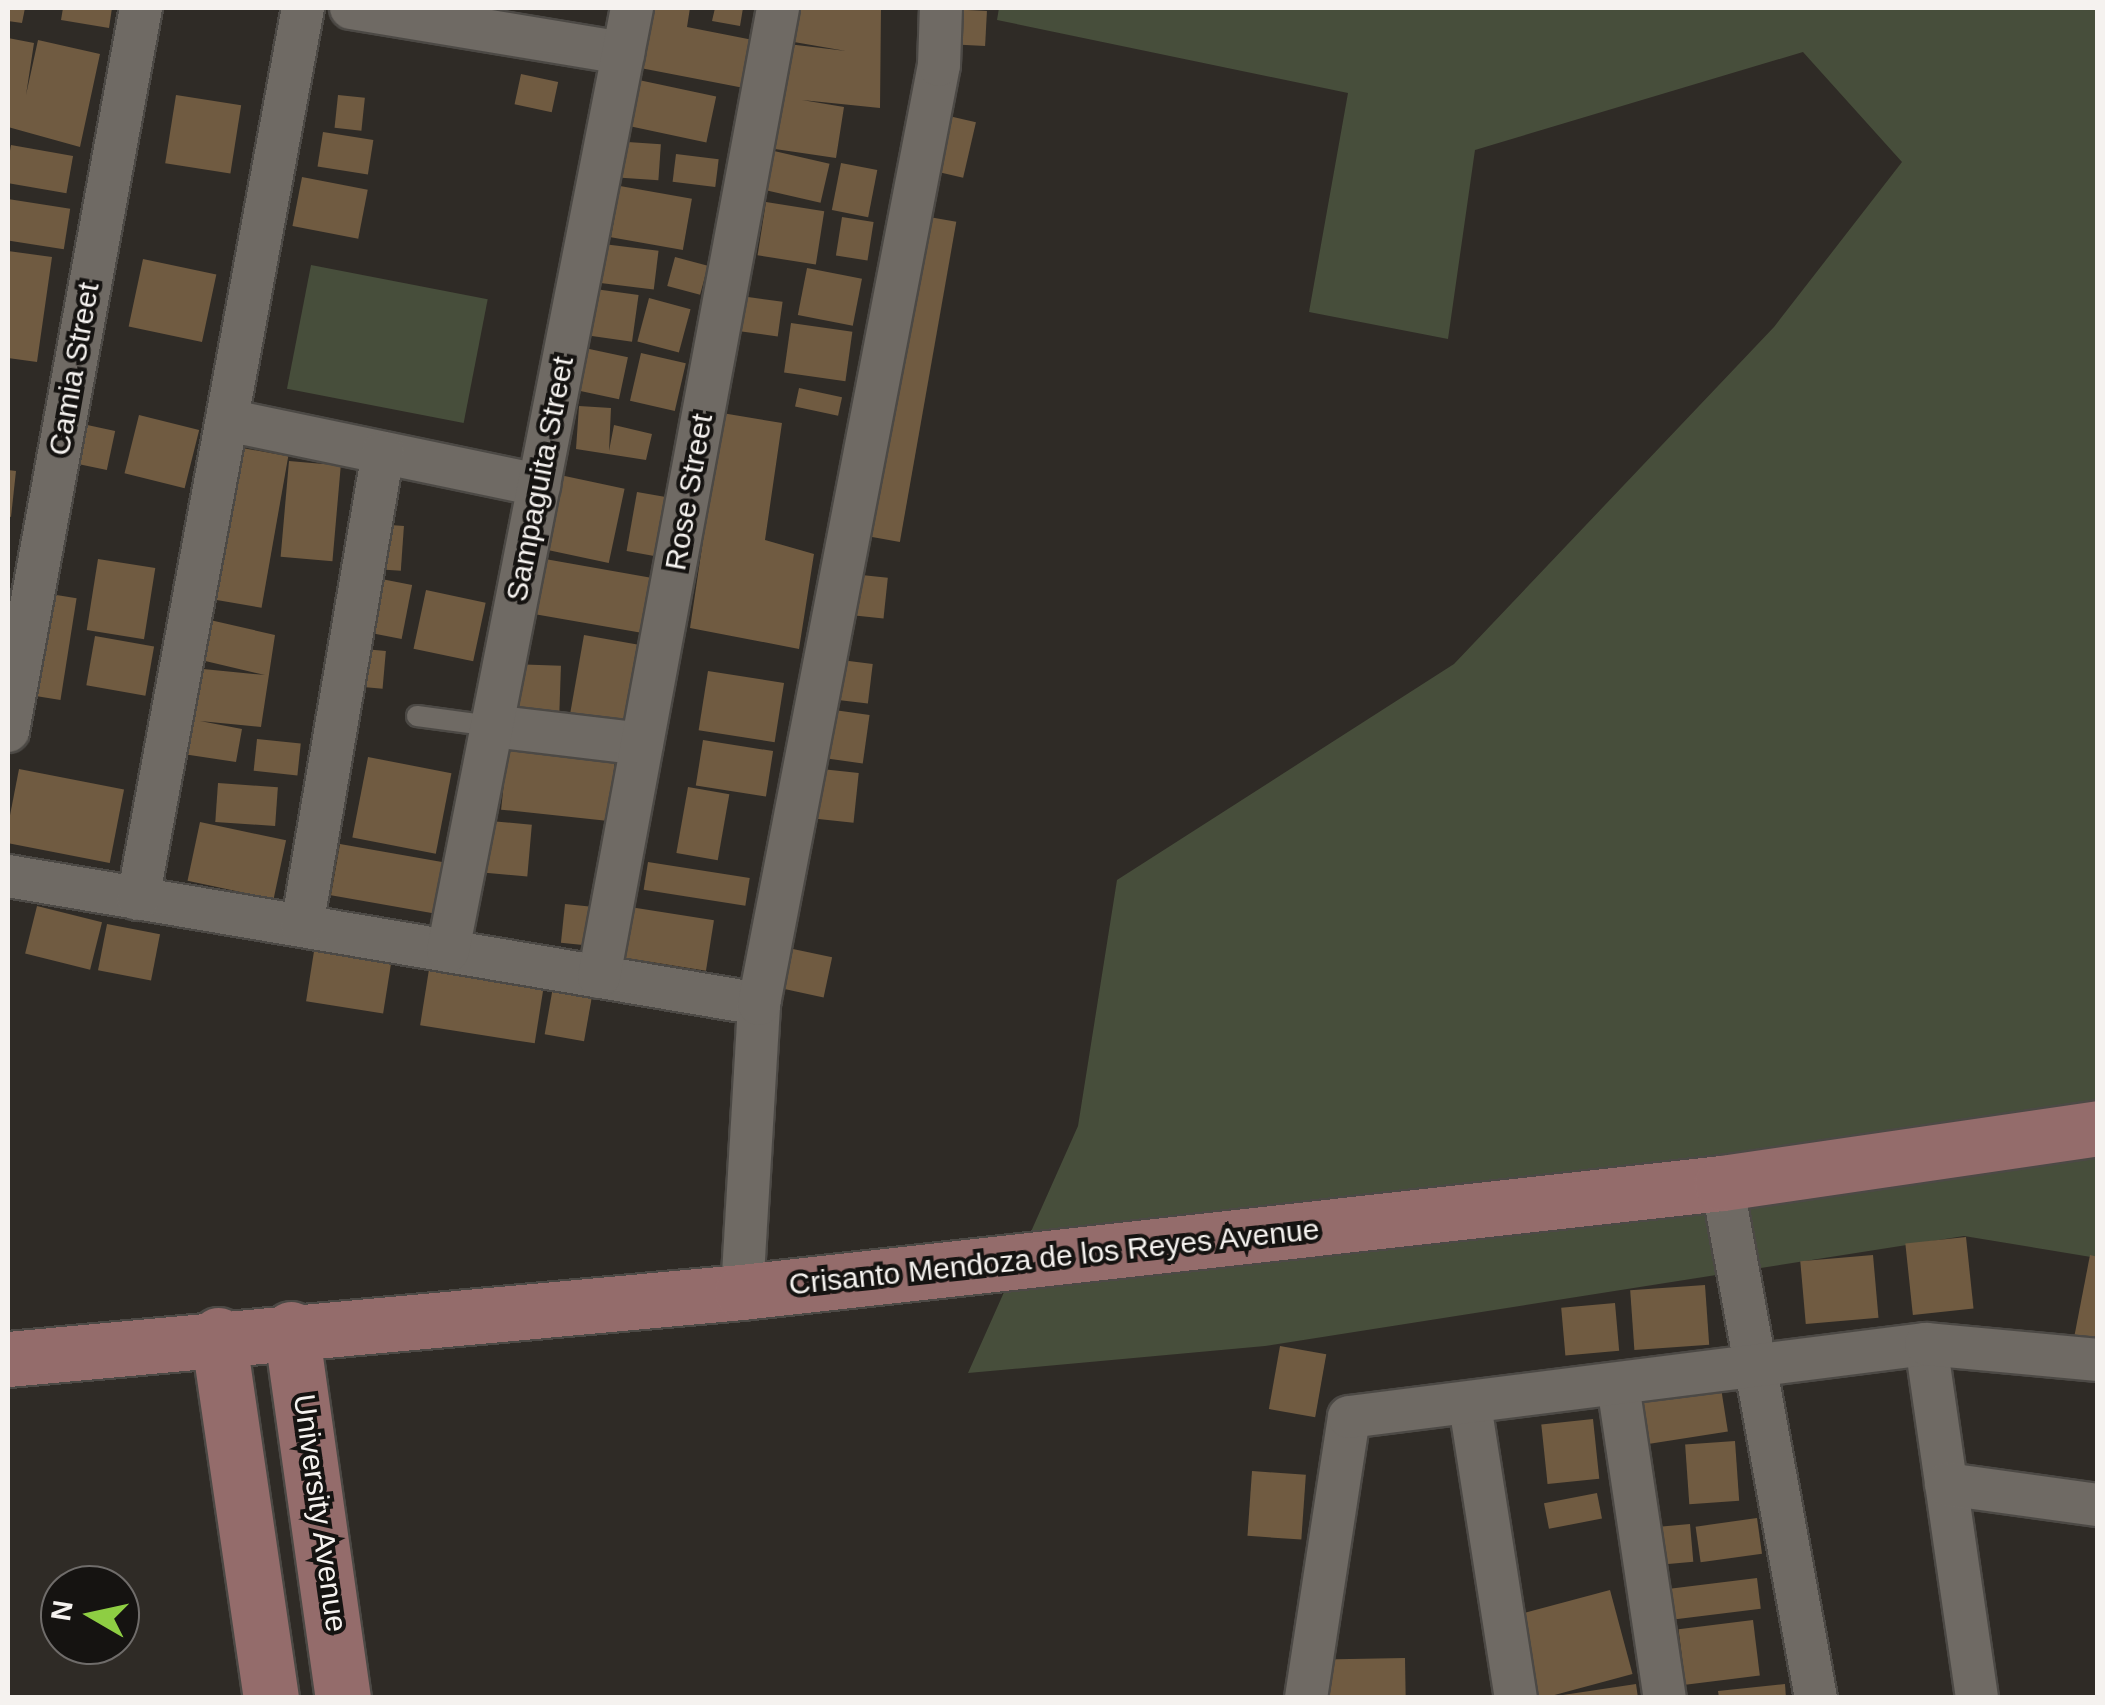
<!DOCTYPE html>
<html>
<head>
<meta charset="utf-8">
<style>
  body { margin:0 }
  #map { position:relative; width:2105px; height:1705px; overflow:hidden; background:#2f2b26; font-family:Helvetica,sans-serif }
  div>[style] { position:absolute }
  .green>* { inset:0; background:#474e3b; transform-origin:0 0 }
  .building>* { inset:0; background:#705b41; transform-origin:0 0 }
  .roads { filter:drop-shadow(2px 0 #4c4945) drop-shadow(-2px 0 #4c4945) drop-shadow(0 2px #4c4945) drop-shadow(0 -2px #4c4945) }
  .lane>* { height:20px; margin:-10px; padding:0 10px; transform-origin:10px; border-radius:10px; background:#6f6a64 }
  .street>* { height:42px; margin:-21px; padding:0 21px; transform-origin:21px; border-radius:21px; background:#6f6a64 }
  .secondary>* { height:55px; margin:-27.5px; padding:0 27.5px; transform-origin:27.5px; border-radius:27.5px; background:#946c6b }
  span { translate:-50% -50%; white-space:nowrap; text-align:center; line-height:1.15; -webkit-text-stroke:8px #151311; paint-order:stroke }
  .street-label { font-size:30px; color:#f5f2ef }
  .frame { position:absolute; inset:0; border:10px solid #f5f2ef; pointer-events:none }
  .north { position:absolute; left:40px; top:1565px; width:100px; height:100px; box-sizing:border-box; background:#151311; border:2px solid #6f6c6a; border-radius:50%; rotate:279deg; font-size:28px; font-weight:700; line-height:40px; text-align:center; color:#f5f2ef }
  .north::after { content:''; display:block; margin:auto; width:35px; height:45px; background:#8ece43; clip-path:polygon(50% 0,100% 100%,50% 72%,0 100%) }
</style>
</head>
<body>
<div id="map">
  <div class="green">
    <i style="clip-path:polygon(999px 8px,2097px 8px,2097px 1258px,1964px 1236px,1265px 1346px,968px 1373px,1078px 1126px,1117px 880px,1454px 664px,1774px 327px,1902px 162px,1803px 52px,1475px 150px,1448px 339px,1309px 312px,1348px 93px,997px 20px)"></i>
    <i style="left:311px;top:265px;width:180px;height:126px;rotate:11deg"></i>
  </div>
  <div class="building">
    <i style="clip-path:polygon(8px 8px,25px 8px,22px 23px,8px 21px)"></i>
    <i style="clip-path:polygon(63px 8px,112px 8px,109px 28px,61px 20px)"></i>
    <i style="clip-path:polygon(641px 8px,690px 8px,687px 27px,753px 40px,744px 88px,630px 66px)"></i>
    <i style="clip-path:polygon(715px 8px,743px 8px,740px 26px,712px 21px)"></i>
    <i style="clip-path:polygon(799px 8px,881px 8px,880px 108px,802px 100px,844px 107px,836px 158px,775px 149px,788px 44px,846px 51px,794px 42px)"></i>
    <i style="left:948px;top:9px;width:39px;height:35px;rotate:3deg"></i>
    <i style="clip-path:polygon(8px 38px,34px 43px,26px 95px,38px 40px,100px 54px,80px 147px,8px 127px)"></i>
    <i style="left:521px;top:74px;width:38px;height:31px;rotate:12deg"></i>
    <i style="left:634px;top:79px;width:84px;height:47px;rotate:12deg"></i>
    <i style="left:176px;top:95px;width:66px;height:69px;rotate:9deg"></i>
    <i style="left:338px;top:95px;width:27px;height:33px;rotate:6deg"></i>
    <i style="left:936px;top:113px;width:41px;height:57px;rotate:13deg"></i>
    <i style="left:323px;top:132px;width:51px;height:35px;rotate:9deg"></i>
    <i style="left:613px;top:141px;width:48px;height:36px;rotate:4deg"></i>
    <i style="left:11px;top:145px;width:63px;height:38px;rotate:10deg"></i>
    <i style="left:774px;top:151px;width:57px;height:40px;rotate:13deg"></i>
    <i style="left:676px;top:154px;width:43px;height:28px;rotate:7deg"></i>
    <i style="left:841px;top:163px;width:37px;height:48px;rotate:11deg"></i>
    <i style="left:302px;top:177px;width:67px;height:50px;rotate:11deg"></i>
    <i style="left:620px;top:186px;width:73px;height:52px;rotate:10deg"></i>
    <i style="left:8px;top:199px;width:63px;height:41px;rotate:9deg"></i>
    <i style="left:766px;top:202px;width:59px;height:54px;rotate:9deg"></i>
    <i style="left:912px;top:214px;width:45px;height:325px;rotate:10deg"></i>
    <i style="left:842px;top:217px;width:32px;height:39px;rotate:9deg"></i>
    <i style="left:595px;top:243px;width:64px;height:39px;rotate:7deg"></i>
    <i style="clip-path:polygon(8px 251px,52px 257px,37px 362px,8px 358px)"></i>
    <i style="left:675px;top:257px;width:34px;height:30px;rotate:15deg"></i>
    <i style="left:143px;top:259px;width:75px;height:69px;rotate:12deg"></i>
    <i style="left:807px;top:268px;width:56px;height:48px;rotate:11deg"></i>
    <i style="left:595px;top:289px;width:44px;height:47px;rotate:8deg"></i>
    <i style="left:741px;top:296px;width:42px;height:35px;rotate:8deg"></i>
    <i style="left:649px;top:298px;width:43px;height:45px;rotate:15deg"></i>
    <i style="left:791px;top:323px;width:62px;height:50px;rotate:8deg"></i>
    <i style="left:580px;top:347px;width:49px;height:43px;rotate:12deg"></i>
    <i style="left:641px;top:353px;width:46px;height:49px;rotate:13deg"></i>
    <i style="left:799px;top:388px;width:44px;height:19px;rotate:12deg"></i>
    <i style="clip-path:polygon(579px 406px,611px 408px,609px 451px,614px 425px,652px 434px,646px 460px,576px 449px)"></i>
    <i style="clip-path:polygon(722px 413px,782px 423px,765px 540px,814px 554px,799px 649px,690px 628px)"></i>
    <i style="left:139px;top:415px;width:62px;height:60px;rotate:14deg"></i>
    <i style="left:78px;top:423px;width:38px;height:40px;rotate:12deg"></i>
    <i style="left:242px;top:448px;width:47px;height:154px;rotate:10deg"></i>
    <i style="left:289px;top:461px;width:52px;height:96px;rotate:5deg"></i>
    <i style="clip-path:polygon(8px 470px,16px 471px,11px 517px,8px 516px)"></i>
    <i style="left:560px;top:475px;width:66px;height:76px;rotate:12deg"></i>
    <i style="left:637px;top:492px;width:35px;height:60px;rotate:10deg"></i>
    <i style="left:377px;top:524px;width:27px;height:45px;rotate:4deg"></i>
    <i style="left:98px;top:559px;width:58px;height:72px;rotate:9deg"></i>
    <i style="left:545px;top:559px;width:109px;height:56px;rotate:10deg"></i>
    <i style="left:852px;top:574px;width:36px;height:41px;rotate:6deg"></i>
    <i style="left:366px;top:576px;width:47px;height:55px;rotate:11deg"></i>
    <i style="left:426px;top:590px;width:61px;height:60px;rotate:12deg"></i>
    <i style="left:44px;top:593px;width:33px;height:103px;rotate:9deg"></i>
    <i style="clip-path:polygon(210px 620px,275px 635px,261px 727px,200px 721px,242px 729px,236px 762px,183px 754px,193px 668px,265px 675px,201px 660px)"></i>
    <i style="left:584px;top:635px;width:54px;height:85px;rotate:10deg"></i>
    <i style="left:95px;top:636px;width:60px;height:50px;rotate:10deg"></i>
    <i style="left:353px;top:648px;width:33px;height:38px;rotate:5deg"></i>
    <i style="left:841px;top:660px;width:32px;height:40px;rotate:7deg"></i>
    <i style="left:510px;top:664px;width:51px;height:55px;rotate:2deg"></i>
    <i style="left:708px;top:671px;width:77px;height:60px;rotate:9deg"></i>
    <i style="left:827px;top:709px;width:43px;height:49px;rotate:8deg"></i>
    <i style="left:257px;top:739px;width:44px;height:32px;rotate:6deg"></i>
    <i style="left:703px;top:740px;width:71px;height:46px;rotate:9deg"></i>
    <i style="left:508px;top:744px;width:108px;height:66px;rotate:6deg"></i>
    <i style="left:368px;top:757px;width:85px;height:82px;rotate:11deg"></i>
    <i style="left:812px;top:768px;width:47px;height:50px;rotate:6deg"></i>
    <i style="left:19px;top:769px;width:107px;height:75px;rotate:11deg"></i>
    <i style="left:218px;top:783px;width:60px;height:39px;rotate:4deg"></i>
    <i style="left:688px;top:787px;width:42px;height:67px;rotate:10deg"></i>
    <i style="left:490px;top:821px;width:42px;height:52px;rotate:5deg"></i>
    <i style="left:200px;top:822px;width:88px;height:60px;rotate:12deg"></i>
    <i style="left:340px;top:844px;width:105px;height:52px;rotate:10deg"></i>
    <i style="left:648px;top:862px;width:103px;height:28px;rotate:9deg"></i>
    <i style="left:565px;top:904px;width:27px;height:39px;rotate:6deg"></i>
    <i style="left:37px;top:906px;width:67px;height:49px;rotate:14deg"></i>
    <i style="left:630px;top:907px;width:85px;height:51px;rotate:9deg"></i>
    <i style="left:107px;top:924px;width:54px;height:47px;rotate:11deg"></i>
    <i style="left:315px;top:945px;width:78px;height:57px;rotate:9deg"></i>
    <i style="left:793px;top:949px;width:40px;height:41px;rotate:12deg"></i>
    <i style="left:430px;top:963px;width:116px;height:63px;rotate:9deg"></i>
    <i style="left:553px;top:987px;width:40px;height:48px;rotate:10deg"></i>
    <i style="left:1966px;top:1237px;width:72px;height:61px;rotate:84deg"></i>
    <i style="left:1873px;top:1255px;width:63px;height:73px;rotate:85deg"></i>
    <i style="clip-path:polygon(2090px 1255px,2098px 1257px,2098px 1342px,2074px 1338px)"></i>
    <i style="left:1705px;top:1285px;width:60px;height:75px;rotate:86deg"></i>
    <i style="left:1615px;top:1303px;width:48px;height:54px;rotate:85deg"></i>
    <i style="left:1280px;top:1346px;width:47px;height:64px;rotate:10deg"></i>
    <i style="left:1721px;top:1388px;width:44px;height:100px;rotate:81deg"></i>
    <i style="left:1593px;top:1419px;width:60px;height:52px;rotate:84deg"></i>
    <i style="left:1735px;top:1441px;width:60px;height:50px;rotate:86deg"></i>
    <i style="left:1252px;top:1471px;width:54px;height:65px;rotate:4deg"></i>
    <i style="left:1597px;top:1493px;width:26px;height:54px;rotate:79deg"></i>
    <i style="left:1757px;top:1518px;width:36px;height:62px;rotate:82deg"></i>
    <i style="left:1690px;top:1524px;width:38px;height:42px;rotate:85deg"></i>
    <i style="left:1757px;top:1578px;width:31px;height:94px;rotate:83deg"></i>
    <i style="left:1610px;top:1590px;width:87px;height:99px;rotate:75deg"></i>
    <i style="left:1753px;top:1620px;width:56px;height:75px;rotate:83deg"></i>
    <i style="left:1405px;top:1658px;width:40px;height:82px;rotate:89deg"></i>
    <i style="clip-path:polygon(1636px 1684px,1638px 1698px,1564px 1698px,1563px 1695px)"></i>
    <i style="clip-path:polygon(1785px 1684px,1786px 1698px,1719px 1698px,1718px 1691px)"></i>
  </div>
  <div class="roads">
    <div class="lane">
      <i style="left:417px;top:716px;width:76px;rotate:7.6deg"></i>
    </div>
    <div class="street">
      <i style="left:351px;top:8px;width:276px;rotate:9.4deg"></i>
      <i style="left:227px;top:420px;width:319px;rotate:11.8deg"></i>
      <i style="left:492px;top:726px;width:151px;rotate:6.8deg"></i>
      <i style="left:8px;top:731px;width:735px;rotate:-79.58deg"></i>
      <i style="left:8px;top:876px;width:762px;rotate:9.67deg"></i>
      <i style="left:138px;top:899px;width:906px;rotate:-79.51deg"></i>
      <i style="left:302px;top:926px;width:480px;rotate:-80.3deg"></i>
      <i style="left:448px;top:951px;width:961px;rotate:-78.96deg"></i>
      <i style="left:599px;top:977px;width:985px;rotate:-79.53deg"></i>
      <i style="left:1722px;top:1183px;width:524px;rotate:79.66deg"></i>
      <i style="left:742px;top:1292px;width:289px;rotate:-86.6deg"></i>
      <i style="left:759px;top:1004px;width:956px;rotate:-79.15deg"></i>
      <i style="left:939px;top:65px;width:57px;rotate:-88deg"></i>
      <i style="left:1926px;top:1344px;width:358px;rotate:81.8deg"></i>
      <i style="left:1618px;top:1385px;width:317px;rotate:81.5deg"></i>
      <i style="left:1470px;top:1405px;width:297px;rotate:81.1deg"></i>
      <i style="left:1946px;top:1484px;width:153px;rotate:7.9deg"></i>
      <i style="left:1306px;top:1698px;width:284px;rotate:-81.3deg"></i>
      <i style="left:1349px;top:1417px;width:582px;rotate:-7.21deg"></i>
      <i style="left:1926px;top:1344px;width:173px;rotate:5.3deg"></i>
    </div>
    <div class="secondary">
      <i style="left:291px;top:1329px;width:373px;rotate:82deg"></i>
      <i style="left:218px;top:1335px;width:367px;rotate:81.7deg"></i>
      <i style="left:8px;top:1359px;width:737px;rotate:-5.22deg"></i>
      <i style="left:742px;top:1292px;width:986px;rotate:-6.35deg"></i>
      <i style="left:1722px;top:1183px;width:380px;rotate:-8.3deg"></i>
    </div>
  </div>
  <div class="street-label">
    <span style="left:74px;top:369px;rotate:-80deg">Camia Street</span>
    <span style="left:540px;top:479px;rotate:-79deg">Sampaguita Street</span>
    <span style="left:689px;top:492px;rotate:-80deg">Rose Street</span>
    <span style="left:1054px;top:1257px;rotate:-6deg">Crisanto Mendoza de los Reyes Avenue</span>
    <span style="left:320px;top:1513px;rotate:82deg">University Avenue</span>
  </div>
  <div class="frame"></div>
  <div class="north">N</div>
</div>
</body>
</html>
